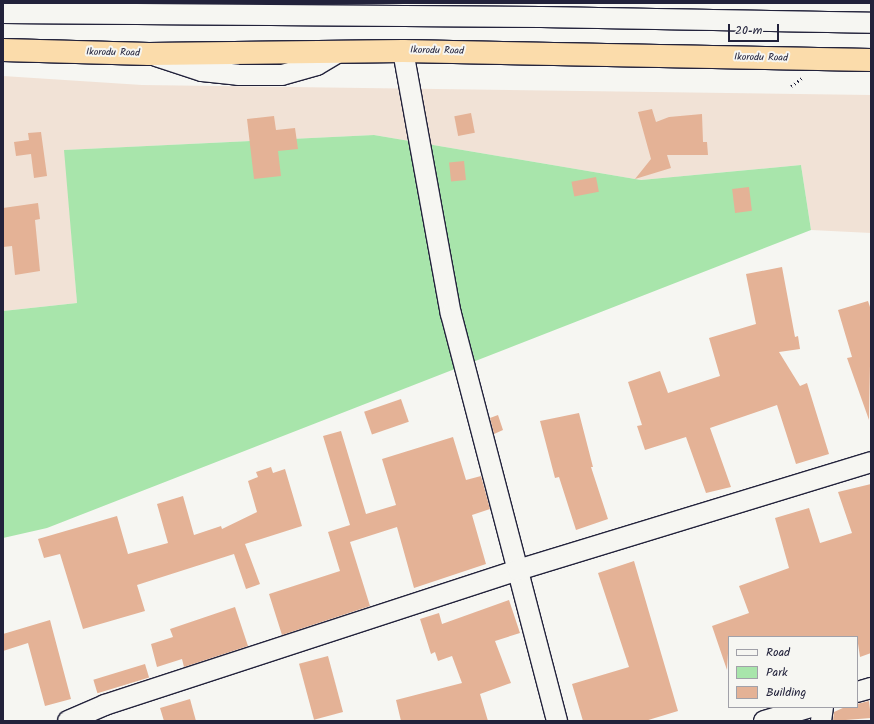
<!DOCTYPE html>
<html>
<head>
<meta charset="utf-8">
<style>
  body { margin:0 }
  #map { position:relative; width:874px; height:724px; overflow:hidden; background:#f6f6f2; font-family:Kalam,sans-serif }
  div>[style] { position:absolute }
  .built>* { inset:0; background:#f1e2d6 }
  .green>* { inset:0; background:#a8e5ab }
  .building>* { inset:0; background:#e4b296; transform-origin:0 0 }
  .path>* { height:2.5px; margin-top:-1.25px; transform-origin:0; background:repeating-linear-gradient(90deg,#22223b 0 1px,transparent 0 4px) }
  .roads { filter:drop-shadow(1px 0 #22223b) drop-shadow(-1px 0 #22223b) drop-shadow(0 1px #22223b) drop-shadow(0 -1px #22223b) }
  .minor>* { height:20px; margin:-10px; padding:0 10px; transform-origin:10px; border-radius:10px; background:#f6f6f2 }
  .highway>* { height:22px; margin:-11px; padding:0 11px; transform-origin:11px; border-radius:11px; background:#fbdcab }
  span { translate:-50% -50%; white-space:nowrap; text-align:center; line-height:1.15; -webkit-text-stroke:4px #f6f6f2; paint-order:stroke }
  .street-label { font-size:10px; color:#22223b }
  .frame { position:absolute; inset:0; border:4px solid #22223b; pointer-events:none }
  .legend { position:absolute; left:728px; top:636px; width:130px; height:72px; box-sizing:border-box; background:#f6f6f2; border:1px solid #a1a1a9; margin:0; padding:5px 7px; list-style:none; font-size:12px; color:#22223b }
  .legend li { display:flex; align-items:center; gap:8px; height:20px }
  .legend b { width:20px; border:1px solid #a1a1a9 }
  .scale { position:absolute; left:728px; top:24px; width:51px; height:18px; box-sizing:border-box; border:2px solid #22223b; border-top:0; padding-left:5px; font-size:12px; line-height:14px; white-space:nowrap; color:#22223b; -webkit-text-stroke:3px #f6f6f2; paint-order:stroke }
</style>
</head>
<body>
<div id="map">
  <div class="built">
    <i style="clip-path:polygon(3px 76px,142px 85px,871px 95px,871px 233px,811px 230px,801px 165px,641px 180px,374px 135px,65px 150px,77px 303px,3px 311px)"></i>
  </div>
  <div class="green">
    <i style="clip-path:polygon(374px 135px,641px 180px,801px 165px,811px 230px,47px 528px,3px 538px,3px 311px,77px 303px,64px 150px)"></i>
  </div>
  <div class="building">
    <i style="clip-path:polygon(652px 109px,656px 122px,669px 117px,702px 114px,703px 142px,707px 142px,708px 155px,667px 155px,671px 168px,635px 179px,651px 159px,638px 112px)"></i>
    <i style="left:471px;top:113px;width:20px;height:17px;rotate:79deg"></i>
    <i style="clip-path:polygon(274px 116px,276px 130px,295px 128px,298px 149px,278px 151px,281px 176px,254px 179px,247px 119px)"></i>
    <i style="clip-path:polygon(41px 132px,47px 176px,34px 178px,31px 154px,16px 156px,14px 142px,29px 140px,28px 133px)"></i>
    <i style="left:464px;top:161px;width:19px;height:15px;rotate:84deg"></i>
    <i style="left:596px;top:177px;width:15px;height:25px;rotate:79deg"></i>
    <i style="left:749px;top:187px;width:24px;height:17px;rotate:83deg"></i>
    <i style="clip-path:polygon(38px 203px,40px 219px,35px 220px,40px 271px,15px 275px,12px 246px,3px 247px,3px 208px)"></i>
    <i style="clip-path:polygon(782px 267px,795px 337px,798px 336px,800px 349px,779px 352px,800px 386px,807px 383px,829px 454px,796px 464px,777px 405px,710px 428px,731px 487px,706px 493px,686px 437px,645px 450px,637px 426px,642px 425px,628px 382px,660px 371px,668px 393px,720px 376px,709px 338px,756px 324px,746px 274px)"></i>
    <i style="clip-path:polygon(868px 301px,871px 310px,869px 420px,847px 358px,852px 357px,838px 310px)"></i>
    <i style="left:401px;top:399px;width:24px;height:39px;rotate:71deg"></i>
    <i style="clip-path:polygon(579px 413px,593px 467px,591px 467px,608px 519px,576px 530px,559px 477px,555px 478px,540px 421px)"></i>
    <i style="clip-path:polygon(498px 415px,503px 430px,494px 434px,490px 418px)"></i>
    <i style="clip-path:polygon(341px 431px,366px 514px,396px 505px,382px 459px,453px 437px,466px 480px,481px 476px,490px 509px,472px 515px,486px 564px,414px 588px,397px 527px,350px 542px,370px 606px,282px 635px,269px 594px,340px 571px,328px 532px,350px 525px,323px 436px)"></i>
    <i style="clip-path:polygon(271px 467px,273px 473px,285px 469px,302px 526px,245px 544px,260px 584px,246px 589px,234px 554px,137px 585px,145px 611px,83px 629px,60px 554px,44px 558px,38px 539px,117px 516px,128px 554px,168px 543px,157px 504px,183px 496px,194px 535px,221px 526px,222px 529px,257px 512px,248px 481px,258px 477px,256px 472px)"></i>
    <i style="clip-path:polygon(871px 484px,871px 653px,860px 657px,857px 637px,729px 637px,727px 670px,712px 626px,749px 613px,739px 586px,789px 568px,775px 518px,809px 508px,820px 543px,852px 533px,838px 492px)"></i>
    <i style="clip-path:polygon(634px 561px,678px 711px,645px 721px,583px 721px,572px 684px,629px 667px,598px 573px)"></i>
    <i style="clip-path:polygon(509px 600px,520px 633px,495px 641px,511px 683px,480px 694px,488px 721px,401px 721px,396px 700px,462px 683px,452px 656px,438px 661px,435px 652px,431px 654px,420px 619px,439px 613px,442px 624px)"></i>
    <i style="clip-path:polygon(235px 607px,248px 646px,184px 667px,182px 659px,157px 667px,151px 644px,173px 637px,170px 629px)"></i>
    <i style="clip-path:polygon(50px 620px,71px 699px,45px 706px,28px 643px,3px 651px,3px 634px)"></i>
    <i style="left:328px;top:656px;width:58px;height:30px;rotate:75deg"></i>
    <i style="left:145px;top:664px;width:14px;height:54px;rotate:73deg"></i>
    <i style="clip-path:polygon(190px 699px,196px 721px,164px 721px,160px 708px)"></i>
    <i style="clip-path:polygon(869px 701px,871px 718px,833px 721px,834px 712px,845px 707px,857px 707px,857px 704px)"></i>
  </div>
  <div class="path">
    <i style="left:791px;top:86px;width:14px;rotate:-36deg"></i>
  </div>
  <div class="roads">
    <div class="minor">
      <i style="left:3px;top:13px;width:538px;rotate:0.43deg"></i>
      <i style="left:541px;top:17px;width:330px;rotate:1deg"></i>
      <i style="left:403px;top:51px;width:267px;rotate:79.7deg"></i>
      <i style="left:451px;top:314px;width:421px;rotate:75.4deg"></i>
      <i style="left:156px;top:56px;width:48px;rotate:18.1deg"></i>
      <i style="left:202px;top:71px;width:36px;rotate:6deg"></i>
      <i style="left:238px;top:75px;width:44px"></i>
      <i style="left:282px;top:75px;width:36px;rotate:-16deg"></i>
      <i style="left:317px;top:65px;width:26px;rotate:-31deg"></i>
      <i style="left:857px;top:692px;width:15px;rotate:-16deg"></i>
      <i style="left:68px;top:721px;width:40px;rotate:-23.4deg"></i>
      <i style="left:105px;top:705px;width:435px;rotate:-18.1deg"></i>
      <i style="left:518px;top:570px;width:369px;rotate:-17deg"></i>
      <i style="left:764px;top:721px;width:49px;rotate:-16.6deg"></i>
      <i style="left:821px;top:721px;width:14px;rotate:-82deg"></i>
    </div>
    <div class="highway">
      <i style="left:3px;top:50px;width:146px;rotate:1.6deg"></i>
      <i style="left:149px;top:54px;width:254px;rotate:-0.7deg"></i>
      <i style="left:403px;top:51px;width:468px;rotate:1.1deg"></i>
    </div>
  </div>
  <div class="street-label">
    <span style="left:437px;top:51px;rotate:1deg">Ikorodu Road</span>
    <span style="left:113px;top:53px;rotate:1deg">Ikorodu Road</span>
    <span style="left:761px;top:58px;rotate:1deg">Ikorodu Road</span>
  </div>
  <div class="frame"></div>
  <ul class="legend">
  <li><b style="height:5px;background:#f6f6f2"></b>Road</li>
  <li><b style="height:11px;background:#a8e5ab"></b>Park</li>
  <li><b style="height:11px;background:#e4b296"></b>Building</li>
  </ul>
  <div class="scale">20 m</div>
</div>
</body>
</html>
